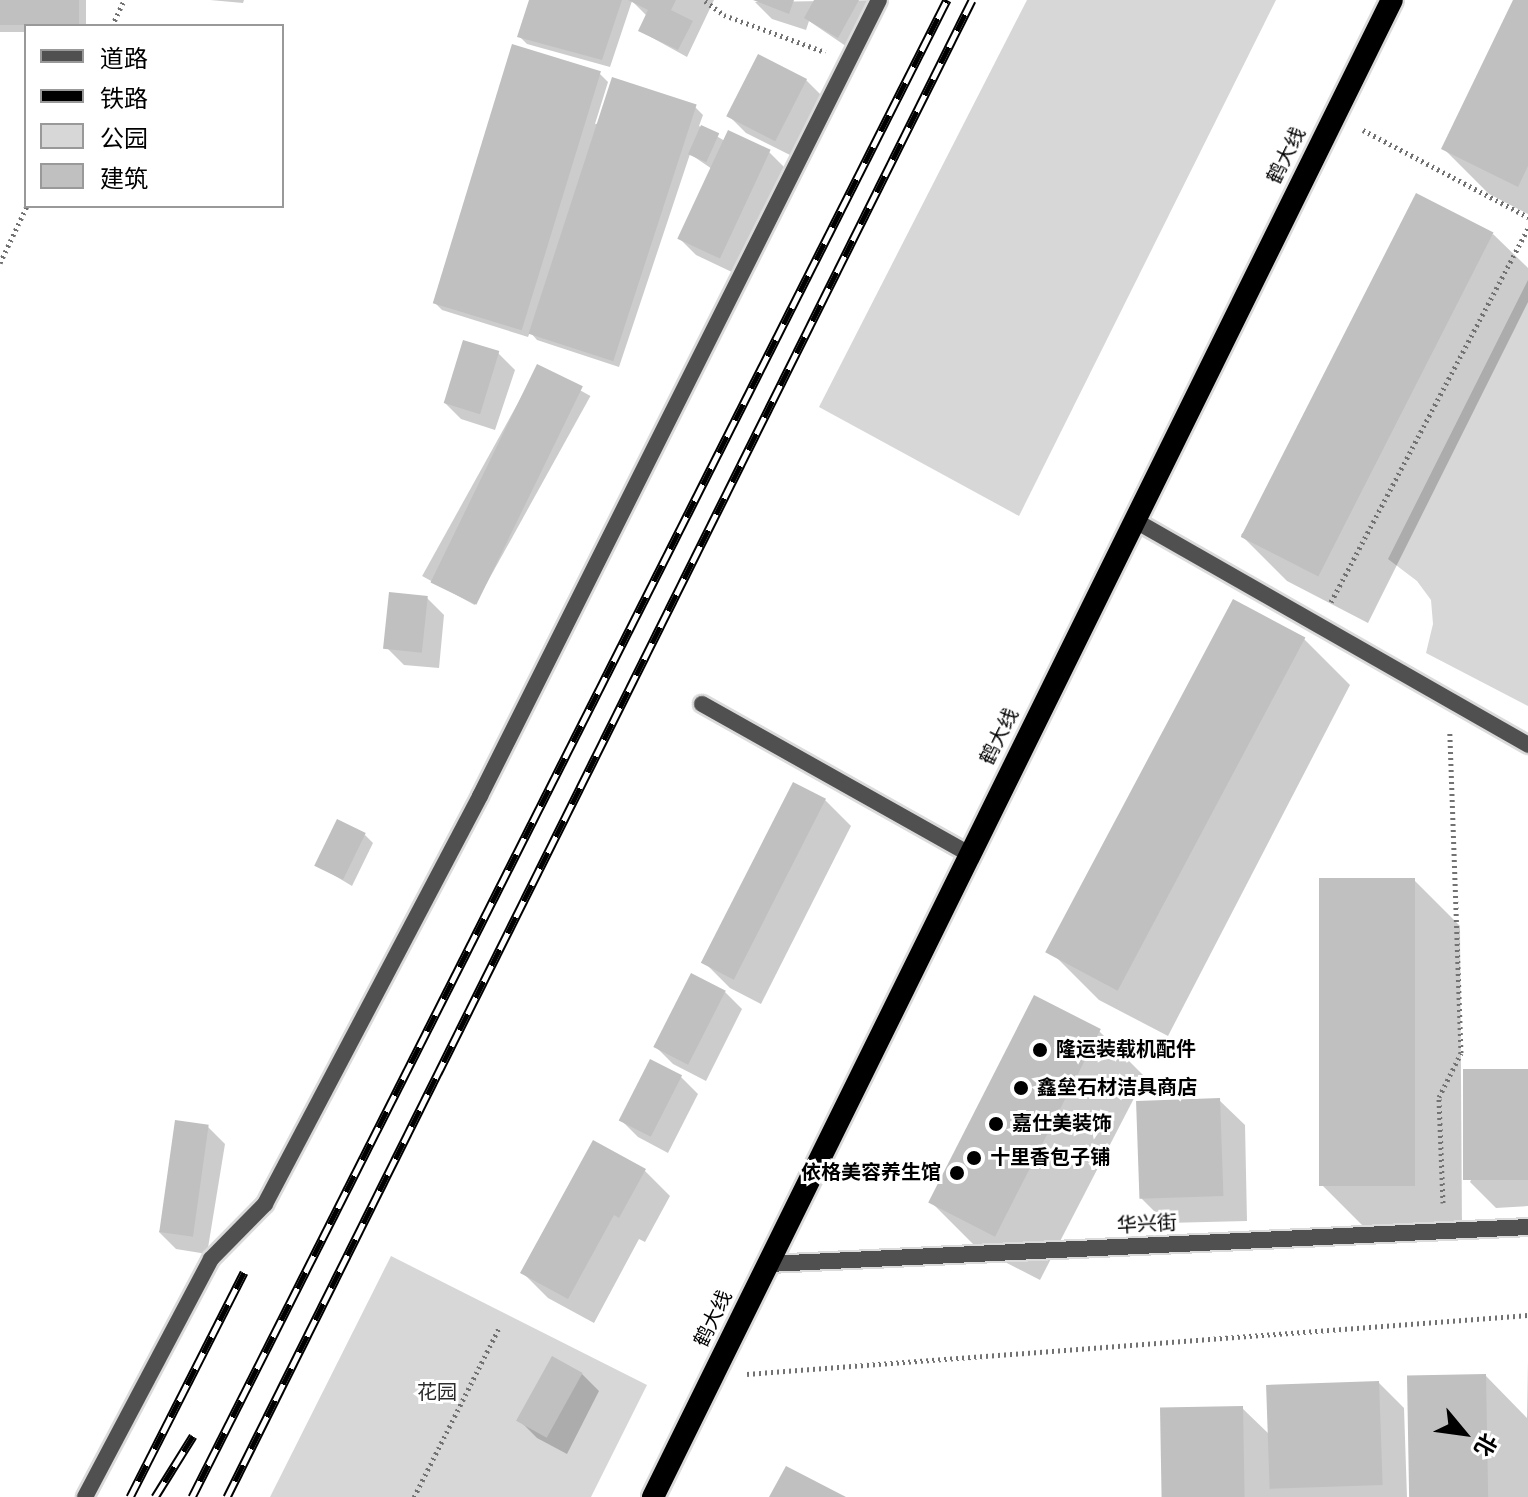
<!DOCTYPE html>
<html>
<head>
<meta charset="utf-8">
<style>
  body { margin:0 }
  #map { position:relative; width:1528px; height:1497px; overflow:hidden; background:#fff; font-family:"Varela Round","Noto Sans SC",sans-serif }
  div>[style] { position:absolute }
  .green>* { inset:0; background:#d7d7d7 }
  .shadow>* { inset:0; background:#0003; transform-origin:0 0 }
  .building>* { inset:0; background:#c0c0c0; transform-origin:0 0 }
  .path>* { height:5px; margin-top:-2.5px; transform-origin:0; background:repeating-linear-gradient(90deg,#727272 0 2px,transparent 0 6px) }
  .roads { filter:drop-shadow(2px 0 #dbdbdb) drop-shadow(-2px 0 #dbdbdb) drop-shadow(0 2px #dbdbdb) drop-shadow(0 -2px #dbdbdb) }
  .service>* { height:16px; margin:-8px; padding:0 8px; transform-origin:8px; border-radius:8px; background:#505050 }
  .minor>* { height:16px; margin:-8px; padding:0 8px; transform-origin:8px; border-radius:8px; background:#505050 }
  .trunk>* { height:22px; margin:-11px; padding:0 11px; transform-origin:11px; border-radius:11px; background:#000 }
  .rail>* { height:9px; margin-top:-4.5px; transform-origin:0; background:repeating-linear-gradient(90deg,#fff 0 18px,#000 0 36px); box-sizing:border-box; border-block:2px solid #000 }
  .dots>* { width:22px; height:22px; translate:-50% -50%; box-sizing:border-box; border:4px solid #fff; border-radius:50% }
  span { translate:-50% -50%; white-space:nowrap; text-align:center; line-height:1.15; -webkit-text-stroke:6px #fff; paint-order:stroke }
  .street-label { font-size:20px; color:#000 }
  .poi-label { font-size:20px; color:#000; font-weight:700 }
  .left { translate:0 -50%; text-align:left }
  .right { translate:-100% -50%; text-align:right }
  .park-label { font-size:20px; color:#2e2e2e }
  .legend { position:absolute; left:24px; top:24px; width:260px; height:184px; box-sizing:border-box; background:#fff; border:2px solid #999; margin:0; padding:10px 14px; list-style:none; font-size:24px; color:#000 }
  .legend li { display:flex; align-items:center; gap:16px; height:40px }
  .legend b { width:40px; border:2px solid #999 }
  .north { position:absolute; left:1424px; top:1393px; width:80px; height:80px; -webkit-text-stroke:6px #fff; paint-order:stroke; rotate:119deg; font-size:22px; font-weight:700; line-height:32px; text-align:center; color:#000 }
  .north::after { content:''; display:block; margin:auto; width:28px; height:36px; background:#000; clip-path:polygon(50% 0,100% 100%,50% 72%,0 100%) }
</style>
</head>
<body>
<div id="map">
  <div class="green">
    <i style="clip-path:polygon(1027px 0,1276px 0,1019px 516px,819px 407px)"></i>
    <i style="clip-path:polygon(1528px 280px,1528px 706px,1426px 653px,1433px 624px,1431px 600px,1417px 581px,1388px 559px)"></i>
    <i style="clip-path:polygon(391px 1256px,647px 1385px,591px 1497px,270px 1497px)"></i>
  </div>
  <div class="shadow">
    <i style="clip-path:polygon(0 0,86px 0,86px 26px,26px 26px,26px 32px,0 32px)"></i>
    <i style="clip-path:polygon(210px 0,244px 0,243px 3px)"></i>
    <i style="clip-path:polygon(531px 0,714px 0,687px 57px,640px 31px,647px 16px,632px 1px,610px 67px,527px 44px,519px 36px)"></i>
    <i style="clip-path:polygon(885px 0,856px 53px,809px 21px,806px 30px,772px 19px,755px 2px)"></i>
    <i style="clip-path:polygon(1516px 0,1528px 0,1528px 214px,1489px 194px,1443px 148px)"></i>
    <i style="clip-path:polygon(600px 74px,608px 82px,595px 124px,695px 107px,703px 115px,699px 126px,725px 141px,769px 152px,786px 169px,736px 274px,696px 255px,679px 238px,712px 169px,690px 154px,619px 367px,537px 340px,530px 332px,528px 337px,442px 310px,434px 302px)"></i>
    <i style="clip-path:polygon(806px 80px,823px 97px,794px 157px,746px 133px,729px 116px)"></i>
    <i style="clip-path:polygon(1493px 234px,1528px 268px,1528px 302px,1368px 623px,1287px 581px,1241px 535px)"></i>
    <i style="clip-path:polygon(498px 353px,515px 370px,495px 430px,461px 419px,444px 402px)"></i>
    <i style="left:538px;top:367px;width:60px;height:239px;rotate:29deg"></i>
    <i style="clip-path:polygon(427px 598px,444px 615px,439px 668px,404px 665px,387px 648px)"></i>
    <i style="clip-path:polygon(1304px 639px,1350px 685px,1168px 1036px,1099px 1000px,1053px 954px)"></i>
    <i style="clip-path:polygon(825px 800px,851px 826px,761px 1004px,730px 988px,704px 962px)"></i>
    <i style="clip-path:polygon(365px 835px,373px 843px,352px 886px,317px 865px)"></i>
    <i style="clip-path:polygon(1414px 880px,1460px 926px,1462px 1231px,1369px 1232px,1323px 1186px)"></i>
    <i style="clip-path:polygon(725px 992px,742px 1009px,706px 1081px,673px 1064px,656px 1047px)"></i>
    <i style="clip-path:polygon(1099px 1031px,1145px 1077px,1040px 1280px,976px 1247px,930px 1201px)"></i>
    <i style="clip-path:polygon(1528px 1071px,1528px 1206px,1496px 1208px,1470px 1182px)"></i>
    <i style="clip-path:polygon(681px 1077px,698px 1094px,668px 1153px,638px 1137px,621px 1120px)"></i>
    <i style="clip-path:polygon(1219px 1100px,1245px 1125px,1247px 1221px,1166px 1223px,1140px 1197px)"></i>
    <i style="clip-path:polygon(208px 1127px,225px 1144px,207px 1254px,176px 1249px,159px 1232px)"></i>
    <i style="clip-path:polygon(594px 1143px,645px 1171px,670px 1196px,645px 1242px,639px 1239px,594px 1323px,548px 1298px,522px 1272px)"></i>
    <i style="clip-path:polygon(1528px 1360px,1528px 1497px,1412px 1497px,1486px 1376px,1527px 1418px)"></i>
    <i style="clip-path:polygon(582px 1374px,599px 1391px,567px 1454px,537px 1438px,520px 1421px)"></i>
    <i style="clip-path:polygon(1379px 1383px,1404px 1408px,1407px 1497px,1163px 1497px,1242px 1408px,1270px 1435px)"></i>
  </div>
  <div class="building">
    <i style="left:0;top:0;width:79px;height:25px"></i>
    <i style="clip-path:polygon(529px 0,622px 0,602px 60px,517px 37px)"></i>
    <i style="clip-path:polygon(628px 0,676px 0,671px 10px,693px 21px,678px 50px,638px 31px,648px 10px)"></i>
    <i style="clip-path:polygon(753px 0,794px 0,789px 14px)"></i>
    <i style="clip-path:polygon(814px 0,859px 0,838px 38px,804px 18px)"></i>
    <i style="clip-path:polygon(1513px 0,1528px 0,1528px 166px,1518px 187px,1441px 149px)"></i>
    <i style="left:512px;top:44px;width:93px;height:271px;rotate:17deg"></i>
    <i style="left:758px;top:54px;width:55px;height:70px;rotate:27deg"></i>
    <i style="left:612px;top:77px;width:89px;height:270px;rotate:18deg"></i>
    <i style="left:701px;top:125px;width:20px;height:32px;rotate:24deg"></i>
    <i style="left:728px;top:130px;width:47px;height:120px;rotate:25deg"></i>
    <i style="left:1416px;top:193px;width:87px;height:386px;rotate:27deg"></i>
    <i style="left:463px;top:340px;width:38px;height:66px;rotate:17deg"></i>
    <i style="left:537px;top:364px;width:51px;height:243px;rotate:26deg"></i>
    <i style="left:389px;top:592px;width:39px;height:57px;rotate:6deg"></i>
    <i style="left:1233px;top:599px;width:82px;height:400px;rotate:28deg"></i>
    <i style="left:793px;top:782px;width:37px;height:203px;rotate:27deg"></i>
    <i style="left:337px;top:819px;width:32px;height:52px;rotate:26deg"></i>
    <i style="left:1415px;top:878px;width:308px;height:96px;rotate:90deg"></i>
    <i style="left:691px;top:973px;width:39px;height:83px;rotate:27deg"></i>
    <i style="left:1034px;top:995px;width:75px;height:233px;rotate:27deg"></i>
    <i style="left:650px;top:1059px;width:36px;height:69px;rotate:27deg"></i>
    <i style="left:1528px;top:1069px;width:111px;height:65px;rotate:90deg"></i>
    <i style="left:1220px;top:1098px;width:98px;height:84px;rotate:88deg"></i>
    <i style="left:175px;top:1120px;width:34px;height:113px;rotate:8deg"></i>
    <i style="clip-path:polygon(593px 1140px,646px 1169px,619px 1218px,614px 1215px,568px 1299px,520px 1273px)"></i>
    <i style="left:552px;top:1356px;width:35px;height:74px;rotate:29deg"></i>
    <i style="left:1486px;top:1374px;width:123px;height:79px;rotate:89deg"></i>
    <i style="left:1379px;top:1381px;width:104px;height:113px;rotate:88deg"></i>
    <i style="left:1243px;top:1406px;width:91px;height:83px;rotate:89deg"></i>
    <i style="clip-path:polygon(786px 1466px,846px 1497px,769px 1497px)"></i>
  </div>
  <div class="path">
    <i style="left:705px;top:1px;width:24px;rotate:36deg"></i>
    <i style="left:724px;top:15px;width:108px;rotate:20.1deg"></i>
    <i style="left:112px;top:26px;width:29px;rotate:-65deg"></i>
    <i style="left:1363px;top:130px;width:187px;rotate:27.8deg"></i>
    <i style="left:0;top:263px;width:63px;rotate:-64.7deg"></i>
    <i style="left:1331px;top:602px;width:423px;rotate:-62.2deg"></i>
    <i style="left:1443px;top:1203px;width:106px;rotate:-92.2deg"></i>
    <i style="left:1439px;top:1097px;width:49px;rotate:-63.4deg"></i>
    <i style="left:1461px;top:1053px;width:323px;rotate:-92deg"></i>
    <i style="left:747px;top:1374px;width:783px;rotate:-4.32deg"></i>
    <i style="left:414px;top:1497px;width:189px;rotate:-63.3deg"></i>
  </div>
  <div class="roads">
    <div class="service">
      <i style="left:1134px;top:520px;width:454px;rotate:29.7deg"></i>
    </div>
    <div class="minor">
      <i style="left:702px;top:704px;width:306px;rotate:29.3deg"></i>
      <i style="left:769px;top:1264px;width:760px;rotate:-2.79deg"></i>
      <i style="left:85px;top:1497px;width:269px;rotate:-62.1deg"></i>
      <i style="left:211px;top:1259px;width:77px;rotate:-45.5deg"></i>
      <i style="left:265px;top:1204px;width:461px;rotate:-62.2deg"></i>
      <i style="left:480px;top:796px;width:890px;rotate:-63.38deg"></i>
    </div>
    <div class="trunk">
      <i style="left:653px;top:1497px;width:1669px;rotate:-63.73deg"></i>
    </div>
  </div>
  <div class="rail">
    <i style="left:130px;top:1497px;width:252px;rotate:-63.1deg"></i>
    <i style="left:155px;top:1497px;width:72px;rotate:-58.1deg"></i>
    <i style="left:192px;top:1497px;width:1677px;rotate:-63.24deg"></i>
    <i style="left:227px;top:1497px;width:1672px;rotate:-63.54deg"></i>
  </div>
  <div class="dots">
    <i style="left:1040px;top:1050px;background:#000"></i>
    <i style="left:1021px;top:1088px;background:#000"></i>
    <i style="left:996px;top:1124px;background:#000"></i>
    <i style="left:974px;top:1158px;background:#000"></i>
    <i style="left:957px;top:1173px;background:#000"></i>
  </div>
  <div class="street-label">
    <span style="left:1287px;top:156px;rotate:-64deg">鹤大线</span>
    <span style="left:1000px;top:737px;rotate:-64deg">鹤大线</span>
    <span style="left:1147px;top:1225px;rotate:-3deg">华兴街</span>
    <span style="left:714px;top:1319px;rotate:-64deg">鹤大线</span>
  </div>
  <div class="poi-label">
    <span class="left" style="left:1056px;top:1050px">隆运装载机配件</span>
    <span class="left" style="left:1037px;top:1088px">鑫垒石材洁具商店</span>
    <span class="left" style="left:1012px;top:1124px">嘉仕美装饰</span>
    <span class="left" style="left:990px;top:1158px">十里香包子铺</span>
    <span class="right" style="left:941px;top:1173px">依格美容养生馆</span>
  </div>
  <div class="park-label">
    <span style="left:437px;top:1393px">花园</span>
  </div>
  <ul class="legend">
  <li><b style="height:10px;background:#505050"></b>道路</li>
  <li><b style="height:10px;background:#000"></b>铁路</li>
  <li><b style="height:22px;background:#d7d7d7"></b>公园</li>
  <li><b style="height:22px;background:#c0c0c0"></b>建筑</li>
  </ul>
  <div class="north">北</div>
</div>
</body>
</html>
